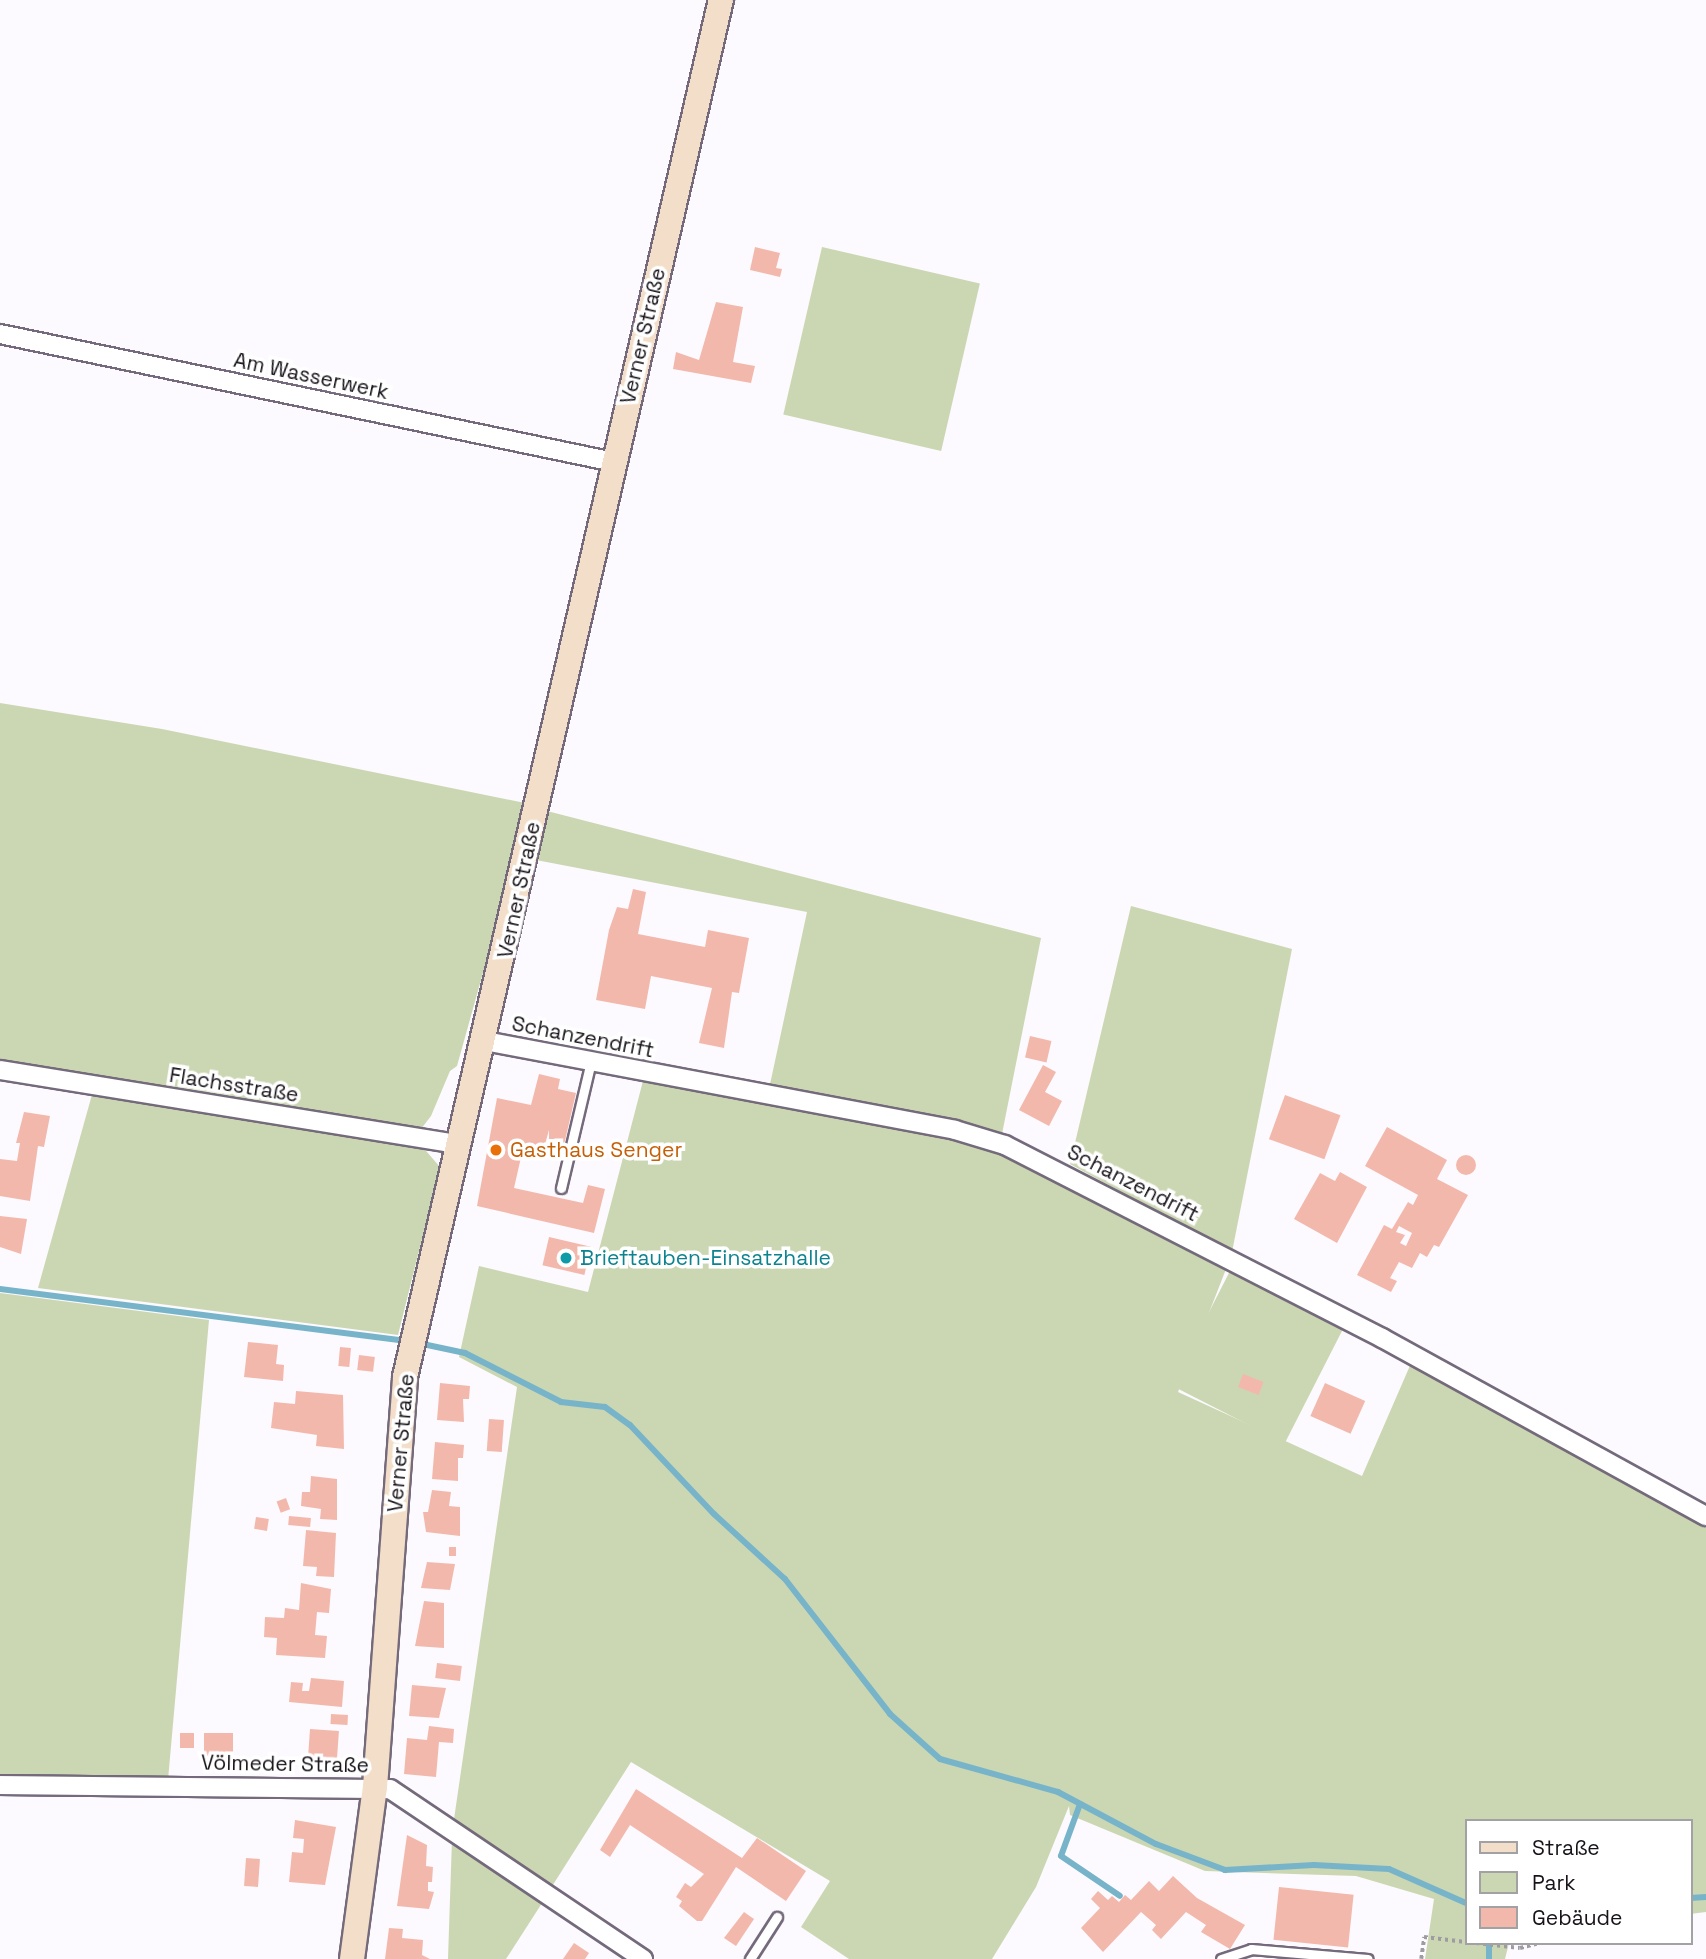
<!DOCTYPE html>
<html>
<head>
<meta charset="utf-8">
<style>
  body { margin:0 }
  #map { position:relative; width:1706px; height:1959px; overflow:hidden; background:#fcfafe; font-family:"Space Grotesk",sans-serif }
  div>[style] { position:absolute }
  .green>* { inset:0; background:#cbd7b2; transform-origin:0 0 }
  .stream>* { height:6px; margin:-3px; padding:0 3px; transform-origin:3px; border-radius:3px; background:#77b4ca }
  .building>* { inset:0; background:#f3b8ac; transform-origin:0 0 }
  .round { border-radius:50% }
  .path>* { height:3.5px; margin-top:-1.75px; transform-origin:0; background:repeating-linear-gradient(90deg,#9f9ca1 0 3.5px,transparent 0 7px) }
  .roads { filter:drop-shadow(2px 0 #746a7b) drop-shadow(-2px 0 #746a7b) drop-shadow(0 2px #746a7b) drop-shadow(0 -2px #746a7b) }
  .lane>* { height:9px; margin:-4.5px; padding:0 4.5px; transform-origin:4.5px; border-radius:4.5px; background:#fff }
  .street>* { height:18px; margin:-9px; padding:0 9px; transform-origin:9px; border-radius:9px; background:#fff }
  .secondary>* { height:24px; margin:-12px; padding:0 12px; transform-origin:12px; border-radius:12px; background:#f3dfc9 }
  .dots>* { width:19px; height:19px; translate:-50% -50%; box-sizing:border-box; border:4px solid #fff; border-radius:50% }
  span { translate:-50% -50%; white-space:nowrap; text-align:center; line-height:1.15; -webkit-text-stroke:7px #fff; paint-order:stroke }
  .street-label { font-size:21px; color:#171319 }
  .food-label { font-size:21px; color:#c56008 }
  .left { translate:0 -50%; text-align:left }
  .culture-label { font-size:21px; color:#0d838f }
  .legend { position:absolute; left:1465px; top:1819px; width:228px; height:126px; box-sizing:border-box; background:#fff; border:2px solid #a2a1a3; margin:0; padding:9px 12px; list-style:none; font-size:21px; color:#171319 }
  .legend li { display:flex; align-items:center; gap:14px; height:35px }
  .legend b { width:35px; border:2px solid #a2a1a3 }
</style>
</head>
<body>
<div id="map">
  <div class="green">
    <i style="left:822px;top:247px;width:162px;height:172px;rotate:13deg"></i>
    <i style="clip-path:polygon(0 703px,162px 729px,530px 804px,457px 1066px,450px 1071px,431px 1116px,421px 1129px,0 1062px)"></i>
    <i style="clip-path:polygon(547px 811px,1041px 938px,1002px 1134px,769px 1089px,807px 912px,536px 860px)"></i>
    <i style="clip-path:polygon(1131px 906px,1292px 949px,1232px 1252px,1070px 1164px)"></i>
    <i style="clip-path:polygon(644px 1077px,953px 1134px,1008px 1150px,1228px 1264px,1178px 1392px,1362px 1476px,1412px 1361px,1706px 1521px,1706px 1912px,1690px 1914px,1690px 1821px,1466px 1821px,1466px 1943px,1509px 1943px,1505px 1959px,1425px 1959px,1434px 1899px,1356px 1876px,1205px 1871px,1070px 1815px,1069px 1806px,1036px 1887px,992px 1959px,849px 1959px,801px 1927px,830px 1881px,631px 1762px,549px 1891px,453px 1826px,517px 1387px,459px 1357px,479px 1266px,588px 1292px)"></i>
    <i style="clip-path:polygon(93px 1091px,420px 1144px,440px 1167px,398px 1335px,38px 1288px)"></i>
    <i style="left:1232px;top:1267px;width:127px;height:133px;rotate:27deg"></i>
    <i style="clip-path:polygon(0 1293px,209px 1320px,168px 1780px,0 1775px)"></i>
    <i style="clip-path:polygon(452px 1839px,544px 1900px,506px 1959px,448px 1959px)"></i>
  </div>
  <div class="stream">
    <i style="left:0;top:1289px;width:410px;rotate:7.3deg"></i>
    <i style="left:418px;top:1343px;width:48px;rotate:12deg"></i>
    <i style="left:465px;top:1353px;width:108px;rotate:27deg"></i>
    <i style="left:561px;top:1402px;width:44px;rotate:6.5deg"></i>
    <i style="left:605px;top:1407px;width:31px;rotate:36deg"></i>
    <i style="left:630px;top:1425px;width:122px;rotate:46.7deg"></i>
    <i style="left:714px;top:1514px;width:96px;rotate:42.5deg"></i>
    <i style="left:785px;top:1579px;width:171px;rotate:52.1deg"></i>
    <i style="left:890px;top:1714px;width:67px;rotate:42deg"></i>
    <i style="left:940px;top:1759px;width:123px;rotate:15.6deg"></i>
    <i style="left:1058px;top:1792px;width:111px;rotate:28deg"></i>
    <i style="left:1156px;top:1844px;width:74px;rotate:20.6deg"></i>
    <i style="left:1225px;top:1870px;width:89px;rotate:-3.2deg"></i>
    <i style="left:1314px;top:1865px;width:75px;rotate:3.1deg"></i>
    <i style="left:1389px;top:1869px;width:84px;rotate:23.8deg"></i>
    <i style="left:1080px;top:1804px;width:55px;rotate:110.1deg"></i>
    <i style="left:1061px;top:1856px;width:71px;rotate:34.1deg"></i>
    <i style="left:1690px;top:1898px;width:16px;rotate:-4deg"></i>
    <i style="left:1489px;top:1959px;width:16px;rotate:-90deg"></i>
  </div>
  <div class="building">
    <i style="clip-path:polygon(755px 247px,780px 253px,776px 268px,782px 269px,780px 277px,750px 270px)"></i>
    <i style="clip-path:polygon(716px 302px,743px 307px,733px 362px,755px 366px,751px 383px,673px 369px,676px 352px,699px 360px)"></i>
    <i style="clip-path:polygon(633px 889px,646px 892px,638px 934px,705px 947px,708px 930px,749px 938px,739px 993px,732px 992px,724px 1048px,699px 1043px,712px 988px,651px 976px,645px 1009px,596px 1000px,609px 930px,617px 907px,628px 909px)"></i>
    <i style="left:1030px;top:1036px;width:22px;height:22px;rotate:13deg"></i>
    <i style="clip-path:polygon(1043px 1065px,1056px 1072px,1045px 1092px,1062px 1101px,1049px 1126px,1019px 1110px)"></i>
    <i style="clip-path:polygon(539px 1074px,560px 1079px,558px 1089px,576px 1093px,564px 1145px,549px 1142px,549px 1130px,544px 1148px,530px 1145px,528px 1154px,522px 1153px,514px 1188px,583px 1203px,588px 1185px,605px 1189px,594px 1233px,477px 1206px,497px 1098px,531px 1105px)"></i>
    <i style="left:1285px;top:1095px;width:59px;height:47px;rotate:20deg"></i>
    <i style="clip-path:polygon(24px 1112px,50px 1116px,44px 1147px,38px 1146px,30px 1201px,0 1196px,0 1159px,17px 1161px,20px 1143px,16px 1143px)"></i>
    <i style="clip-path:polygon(evenodd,1387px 1127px,1447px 1160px,1437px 1179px,1468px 1195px,1439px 1247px,1434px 1245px,1427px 1257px,1420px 1253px,1412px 1268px,1399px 1262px,1390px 1278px,1397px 1281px,1391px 1292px,1357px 1275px,1384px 1225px,1392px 1229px,1408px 1202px,1413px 1205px,1418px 1195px,1365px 1166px,1387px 1127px,1399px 1226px,1412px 1233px,1406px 1246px,1400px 1243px,1405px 1235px,1396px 1232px,1399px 1226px)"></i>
    <i class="round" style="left:1456px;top:1155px;width:20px;height:20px"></i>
    <i style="clip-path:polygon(1340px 1172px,1367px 1187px,1337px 1243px,1294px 1219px,1320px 1173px,1335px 1181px)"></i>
    <i style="clip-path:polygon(0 1216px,27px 1219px,21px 1254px,0 1247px)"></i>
    <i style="left:549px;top:1237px;width:43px;height:29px;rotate:13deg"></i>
    <i style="clip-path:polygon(248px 1342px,278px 1345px,276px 1364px,284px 1365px,283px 1381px,244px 1377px)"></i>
    <i style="left:340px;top:1347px;width:11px;height:19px;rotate:5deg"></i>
    <i style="left:359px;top:1355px;width:16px;height:15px;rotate:7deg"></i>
    <i style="left:1243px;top:1374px;width:22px;height:14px;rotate:21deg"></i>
    <i style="clip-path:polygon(440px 1383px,470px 1386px,469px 1399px,463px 1399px,464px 1422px,437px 1420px)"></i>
    <i style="left:1325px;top:1383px;width:44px;height:36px;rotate:24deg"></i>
    <i style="clip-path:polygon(296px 1391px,343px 1395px,344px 1449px,316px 1446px,317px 1435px,271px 1428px,274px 1402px,295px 1404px)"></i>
    <i style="left:489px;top:1419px;width:15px;height:32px;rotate:4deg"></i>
    <i style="clip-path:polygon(435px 1442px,464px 1445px,463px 1458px,458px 1458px,458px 1481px,432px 1479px)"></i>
    <i style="clip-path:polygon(311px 1476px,337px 1479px,337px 1520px,320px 1519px,321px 1509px,301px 1506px,302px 1492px,310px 1492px)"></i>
    <i style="clip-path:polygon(432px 1490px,451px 1492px,449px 1506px,460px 1507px,460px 1536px,426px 1532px,423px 1512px,428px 1512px)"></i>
    <i style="left:286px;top:1498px;width:12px;height:10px;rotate:70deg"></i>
    <i style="left:289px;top:1516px;width:22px;height:9px;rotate:5deg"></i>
    <i style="left:256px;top:1517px;width:13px;height:12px;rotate:9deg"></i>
    <i style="clip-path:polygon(306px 1530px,336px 1533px,334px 1577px,316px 1576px,317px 1567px,303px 1566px)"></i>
    <i style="left:449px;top:1547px;width:7px;height:9px"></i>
    <i style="clip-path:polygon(427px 1562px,455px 1564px,450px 1590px,421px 1588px)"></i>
    <i style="clip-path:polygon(301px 1583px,331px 1589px,329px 1613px,317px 1612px,315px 1635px,327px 1636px,325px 1658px,276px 1655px,277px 1638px,264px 1637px,265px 1617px,284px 1618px,285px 1608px,299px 1610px)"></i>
    <i style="clip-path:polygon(424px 1601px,444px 1603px,444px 1648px,415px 1646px)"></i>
    <i style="left:437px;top:1663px;width:25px;height:15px;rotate:7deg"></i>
    <i style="clip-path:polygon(311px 1678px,344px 1681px,342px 1707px,289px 1702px,291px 1682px,303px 1683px,302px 1691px,309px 1691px)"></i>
    <i style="clip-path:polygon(412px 1685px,446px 1688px,439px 1718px,409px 1716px)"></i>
    <i style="left:331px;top:1714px;width:17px;height:10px;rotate:3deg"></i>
    <i style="clip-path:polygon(429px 1726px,454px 1729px,453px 1743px,439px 1742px,436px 1777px,404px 1774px,407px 1738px,427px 1740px)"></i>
    <i style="left:310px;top:1729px;width:29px;height:34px;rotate:4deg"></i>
    <i style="left:180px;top:1733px;width:14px;height:15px"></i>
    <i style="left:204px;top:1733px;width:29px;height:32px"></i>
    <i style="clip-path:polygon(636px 1789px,742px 1858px,757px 1838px,806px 1871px,786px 1901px,736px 1867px,702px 1921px,697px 1921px,679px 1906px,682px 1901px,676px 1897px,685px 1883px,691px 1887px,704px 1874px,630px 1825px,610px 1857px,600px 1850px)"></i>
    <i style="clip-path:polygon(295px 1820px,336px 1827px,325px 1885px,289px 1882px,292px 1852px,303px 1853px,304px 1839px,293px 1838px)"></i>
    <i style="clip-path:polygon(407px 1835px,427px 1845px,426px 1866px,433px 1867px,432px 1882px,428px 1882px,428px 1891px,434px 1892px,429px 1909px,397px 1906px)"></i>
    <i style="left:246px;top:1858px;width:14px;height:28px;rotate:4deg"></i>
    <i style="clip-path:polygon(1173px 1876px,1197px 1898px,1245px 1925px,1230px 1949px,1201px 1932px,1206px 1925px,1186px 1912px,1161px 1939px,1152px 1930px,1156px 1925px,1141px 1912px,1103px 1952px,1081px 1928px,1100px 1908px,1091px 1899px,1098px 1891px,1108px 1900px,1112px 1896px,1119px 1902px,1125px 1895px,1131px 1900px,1149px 1881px,1159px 1891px)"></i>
    <i style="left:1279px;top:1887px;width:75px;height:53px;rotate:6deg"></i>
    <i style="clip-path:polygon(744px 1912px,754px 1919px,736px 1946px,724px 1938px)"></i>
    <i style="clip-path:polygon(389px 1928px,403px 1929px,402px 1938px,423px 1940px,422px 1955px,430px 1959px,385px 1959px)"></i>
    <i style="clip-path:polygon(574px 1943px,589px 1953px,585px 1959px,563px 1959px)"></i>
  </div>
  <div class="path">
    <i style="left:1476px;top:1943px;width:44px;rotate:6.5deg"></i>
    <i style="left:1520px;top:1948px;width:21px;rotate:-14deg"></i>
    <i style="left:1421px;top:1959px;width:22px;rotate:-82deg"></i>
    <i style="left:1424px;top:1937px;width:42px;rotate:6.8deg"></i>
  </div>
  <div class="roads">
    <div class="lane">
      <i style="left:561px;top:1188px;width:130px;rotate:-76.7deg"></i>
      <i style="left:750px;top:1959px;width:50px;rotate:-57.3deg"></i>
      <i style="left:1221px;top:1959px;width:32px;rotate:-18deg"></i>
      <i style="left:1251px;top:1949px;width:117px;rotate:4.9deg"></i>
    </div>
    <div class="street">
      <i style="left:0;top:334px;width:627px;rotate:11.78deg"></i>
      <i style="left:485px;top:1041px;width:478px;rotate:10.7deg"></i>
      <i style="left:955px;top:1130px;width:52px;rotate:16.7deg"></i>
      <i style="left:1005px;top:1145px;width:424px;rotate:27.1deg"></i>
      <i style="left:1382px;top:1338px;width:370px;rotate:28.8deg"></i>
      <i style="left:0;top:1070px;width:467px;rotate:9.2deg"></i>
      <i style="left:0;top:1785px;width:390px;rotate:0.6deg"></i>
      <i style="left:390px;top:1789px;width:305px;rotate:33.9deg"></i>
    </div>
    <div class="secondary">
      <i style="left:352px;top:1959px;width:174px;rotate:-82.4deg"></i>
      <i style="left:375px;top:1787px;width:411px;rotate:-85.8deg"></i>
      <i style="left:405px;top:1377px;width:1413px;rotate:-77.08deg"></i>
    </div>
  </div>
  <div class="dots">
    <i style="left:496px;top:1150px;background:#e8710a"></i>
    <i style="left:566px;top:1258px;background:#0f9aa8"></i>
  </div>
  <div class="street-label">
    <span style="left:643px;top:336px;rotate:-77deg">Verner Straße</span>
    <span style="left:311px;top:376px;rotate:12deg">Am Wasserwerk</span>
    <span style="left:519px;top:890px;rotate:-78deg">Verner Straße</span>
    <span style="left:583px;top:1037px;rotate:11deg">Schanzendrift</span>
    <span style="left:234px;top:1085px;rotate:9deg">Flachsstraße</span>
    <span style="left:1133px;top:1183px;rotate:27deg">Schanzendrift</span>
    <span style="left:401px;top:1443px;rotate:-85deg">Verner Straße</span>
    <span style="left:285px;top:1764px;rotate:1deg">Völmeder Straße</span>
  </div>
  <div class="food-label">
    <span class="left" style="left:510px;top:1150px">Gasthaus Senger</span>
  </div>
  <div class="culture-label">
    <span class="left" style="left:580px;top:1258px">Brieftauben-Einsatzhalle</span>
  </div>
  <ul class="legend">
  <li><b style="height:9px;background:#f3dfc9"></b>Straße</li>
  <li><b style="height:19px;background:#cbd7b2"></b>Park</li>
  <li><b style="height:19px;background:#f3b8ac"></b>Gebäude</li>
  </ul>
</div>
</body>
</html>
